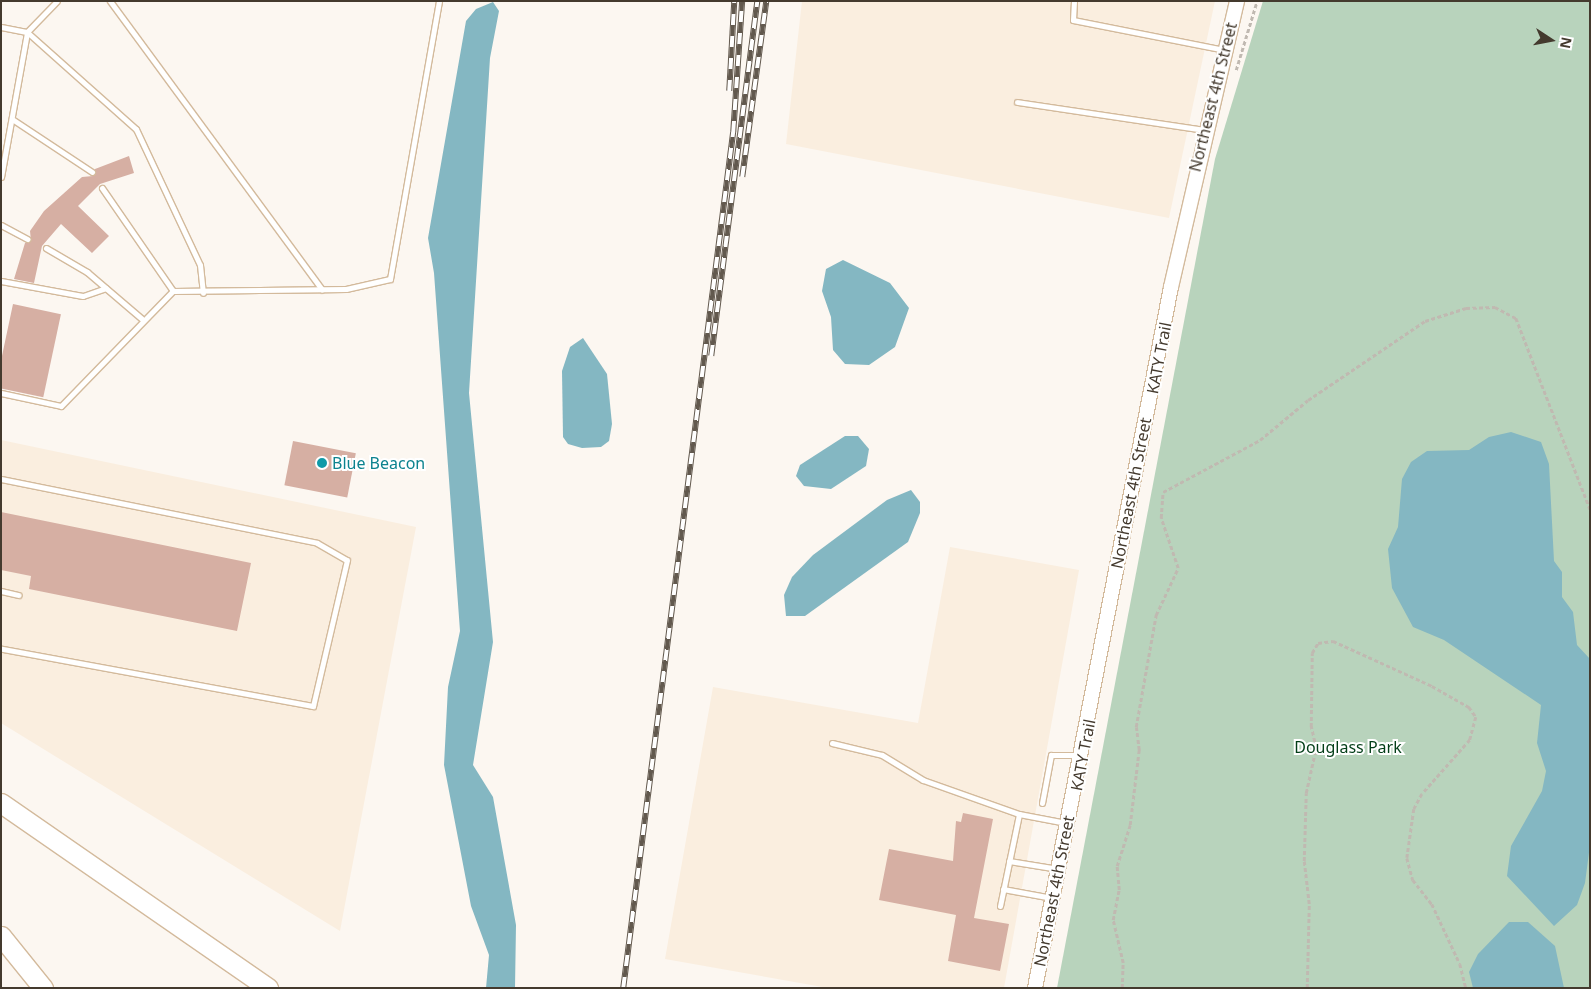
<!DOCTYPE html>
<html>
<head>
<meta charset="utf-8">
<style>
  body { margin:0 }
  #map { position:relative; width:1591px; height:989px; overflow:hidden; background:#fcf7f1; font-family:"Noto Sans",sans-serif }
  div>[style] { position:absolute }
  .built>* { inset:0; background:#faeedf }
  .green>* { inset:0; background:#b8d3bc }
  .water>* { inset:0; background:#84b7c2 }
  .building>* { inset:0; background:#d6afa3; transform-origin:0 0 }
  .path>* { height:2.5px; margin-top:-1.25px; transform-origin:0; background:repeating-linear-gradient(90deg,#c0b9b1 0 4px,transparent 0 6.5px) }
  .roads { filter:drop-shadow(1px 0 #d3ba9c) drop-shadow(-1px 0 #d3ba9c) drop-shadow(0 1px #d3ba9c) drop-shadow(0 -1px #d3ba9c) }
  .lane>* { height:5px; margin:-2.5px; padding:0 2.5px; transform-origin:2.5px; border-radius:2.5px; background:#fff }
  .secondary>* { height:14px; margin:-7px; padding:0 7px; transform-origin:7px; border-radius:7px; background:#fff }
  .highway>* { height:19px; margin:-9.5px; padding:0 9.5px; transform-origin:9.5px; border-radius:9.5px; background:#fff }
  .rail>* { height:5.5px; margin-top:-2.75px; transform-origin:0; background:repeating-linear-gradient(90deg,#fff 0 11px,#62594e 0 22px); box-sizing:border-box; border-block:1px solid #62594e }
  .dots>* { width:14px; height:14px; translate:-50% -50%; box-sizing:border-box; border:2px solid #fff; border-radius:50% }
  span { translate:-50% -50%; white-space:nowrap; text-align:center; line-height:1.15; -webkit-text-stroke:4px #fff; paint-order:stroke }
  .street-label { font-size:16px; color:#443a2e }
  .culture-label { font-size:16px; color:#0d838f }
  .left { translate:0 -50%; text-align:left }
  .park-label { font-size:16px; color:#033e18 }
  .frame { position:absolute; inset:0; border:2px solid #443a2e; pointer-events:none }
  .north { position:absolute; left:1526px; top:15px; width:50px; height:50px; -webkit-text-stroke:4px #fff; paint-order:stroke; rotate:101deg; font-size:14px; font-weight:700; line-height:20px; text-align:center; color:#443a2e }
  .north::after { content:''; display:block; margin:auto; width:18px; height:22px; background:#443a2e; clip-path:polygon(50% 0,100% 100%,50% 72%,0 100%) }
</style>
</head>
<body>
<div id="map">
  <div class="built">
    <i style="clip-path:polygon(802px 1px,1215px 1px,1169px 218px,786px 144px)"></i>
    <i style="clip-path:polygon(1px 440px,416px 527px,340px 931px,1px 723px)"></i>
    <i style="clip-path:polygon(950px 547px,1079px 570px,1004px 988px,828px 988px,665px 959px,713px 687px,918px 723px)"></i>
  </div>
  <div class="green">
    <i style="clip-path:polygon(1263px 1px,1590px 1px,1590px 988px,1057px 988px,1215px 159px)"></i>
  </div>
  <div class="water">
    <i style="clip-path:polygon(493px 2px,499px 11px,490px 58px,469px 393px,493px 642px,473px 765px,493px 797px,516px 925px,515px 988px,486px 988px,489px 955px,471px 906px,444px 765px,448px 687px,460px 631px,434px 273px,428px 238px,466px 21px,476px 9px)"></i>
    <i style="clip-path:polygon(843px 260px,890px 283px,909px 308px,895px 347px,869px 365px,845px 364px,833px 350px,831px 317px,822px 291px,826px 269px)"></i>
    <i style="clip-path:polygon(583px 338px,607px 374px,612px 424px,609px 441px,601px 447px,582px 448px,568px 444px,563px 437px,562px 371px,570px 347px)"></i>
    <i style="clip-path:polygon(1511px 432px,1541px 442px,1549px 464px,1554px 561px,1562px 572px,1562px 597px,1573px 612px,1577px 645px,1590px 659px,1590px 845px,1585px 883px,1577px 905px,1554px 926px,1507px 876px,1511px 846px,1542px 791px,1546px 771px,1537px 743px,1541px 705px,1444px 640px,1413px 627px,1392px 588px,1388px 549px,1398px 527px,1402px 479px,1411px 462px,1427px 451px,1469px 450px,1489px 437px)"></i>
    <i style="clip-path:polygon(845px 436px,858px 436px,869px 449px,866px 466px,831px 489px,804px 486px,796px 476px,800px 465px)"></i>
    <i style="clip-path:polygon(911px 490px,920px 502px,920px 513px,908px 542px,805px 616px,786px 616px,784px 595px,792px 577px,813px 555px,887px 500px)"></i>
    <i style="clip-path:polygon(1509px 922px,1528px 922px,1555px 946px,1564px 988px,1473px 988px,1469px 972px,1478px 954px)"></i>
  </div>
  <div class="building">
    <i style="clip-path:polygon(129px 156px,134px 173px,100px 184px,78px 206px,109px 236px,92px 253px,61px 224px,42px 246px,34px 283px,14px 279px,25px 243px,31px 241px,30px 231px,44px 211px,82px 177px,93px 176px,95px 169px)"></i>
    <i style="left:13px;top:304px;width:49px;height:85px;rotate:12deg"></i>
    <i style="left:293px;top:441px;width:64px;height:45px;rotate:11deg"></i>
    <i style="clip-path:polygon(1px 512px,251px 563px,237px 631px,29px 589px,31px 576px,1px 570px)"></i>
    <i style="clip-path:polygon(963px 813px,993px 819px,974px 918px,1009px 924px,1000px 971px,948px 961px,956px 915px,879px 900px,889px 849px,953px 861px,956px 821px,961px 822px)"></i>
  </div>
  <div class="path">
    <i style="left:1236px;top:70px;width:72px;rotate:-73.1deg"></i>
    <i style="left:1122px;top:988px;width:25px;rotate:-88deg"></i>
    <i style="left:1123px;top:963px;width:44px;rotate:-103.1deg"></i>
    <i style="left:1113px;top:920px;width:31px;rotate:-79deg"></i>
    <i style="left:1119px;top:890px;width:24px;rotate:-95deg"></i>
    <i style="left:1117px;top:866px;width:43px;rotate:-72.4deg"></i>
    <i style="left:1130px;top:825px;width:76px;rotate:-83.2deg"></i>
    <i style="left:1139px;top:750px;width:23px;rotate:-97deg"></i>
    <i style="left:1136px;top:727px;width:114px;rotate:-79.9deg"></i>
    <i style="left:1156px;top:615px;width:52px;rotate:-64.9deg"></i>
    <i style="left:1178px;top:568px;width:53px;rotate:-108.8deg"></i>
    <i style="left:1161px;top:518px;width:26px;rotate:-86deg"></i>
    <i style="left:1163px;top:492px;width:110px;rotate:-28.2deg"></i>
    <i style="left:1260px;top:440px;width:62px;rotate:-39.8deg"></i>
    <i style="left:1308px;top:400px;width:141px;rotate:-34deg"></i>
    <i style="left:1425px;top:321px;width:43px;rotate:-17.6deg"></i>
    <i style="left:1466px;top:308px;width:29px;rotate:-2deg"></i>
    <i style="left:1495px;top:307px;width:24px;rotate:28deg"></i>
    <i style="left:1516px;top:318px;width:205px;rotate:68.8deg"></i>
    <i style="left:1307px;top:988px;width:84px;rotate:-88.6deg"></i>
    <i style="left:1309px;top:904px;width:43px;rotate:-96.6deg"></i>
    <i style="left:1304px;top:861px;width:68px;rotate:-88.3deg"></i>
    <i style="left:1306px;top:793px;width:46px;rotate:-77.5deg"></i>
    <i style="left:1316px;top:748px;width:22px;rotate:-103deg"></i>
    <i style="left:1311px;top:727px;width:74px;rotate:-89.2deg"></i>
    <i style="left:1312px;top:653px;width:12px;rotate:-59deg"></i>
    <i style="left:1318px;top:643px;width:15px;rotate:-8deg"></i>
    <i style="left:1333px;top:641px;width:109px;rotate:24.4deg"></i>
    <i style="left:1432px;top:686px;width:43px;rotate:29.6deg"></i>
    <i style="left:1469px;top:707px;width:12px;rotate:55deg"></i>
    <i style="left:1476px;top:717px;width:24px;rotate:105deg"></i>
    <i style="left:1470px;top:740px;width:72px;rotate:131.6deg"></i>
    <i style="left:1422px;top:794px;width:17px;rotate:118deg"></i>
    <i style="left:1414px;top:809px;width:49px;rotate:98.1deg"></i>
    <i style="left:1407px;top:858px;width:23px;rotate:75deg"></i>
    <i style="left:1413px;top:880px;width:31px;rotate:52deg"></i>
    <i style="left:1432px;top:904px;width:66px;rotate:65deg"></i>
    <i style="left:1460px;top:964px;width:25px;rotate:76deg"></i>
  </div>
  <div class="roads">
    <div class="lane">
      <i style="left:110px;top:1px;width:358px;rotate:53.7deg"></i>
      <i style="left:1074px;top:1px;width:19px;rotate:93deg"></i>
      <i style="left:1073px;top:20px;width:154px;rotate:11.2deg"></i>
      <i style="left:1px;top:27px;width:26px;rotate:11deg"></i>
      <i style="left:27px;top:32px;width:43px;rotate:-45.9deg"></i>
      <i style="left:27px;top:32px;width:146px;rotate:41.7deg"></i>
      <i style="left:136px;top:129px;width:150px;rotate:64.8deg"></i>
      <i style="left:200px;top:265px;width:28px;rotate:84deg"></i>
      <i style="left:1017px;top:102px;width:189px;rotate:8.5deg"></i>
      <i style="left:12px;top:119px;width:96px;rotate:33.5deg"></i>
      <i style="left:1px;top:177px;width:147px;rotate:-79.8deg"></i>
      <i style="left:102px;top:188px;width:125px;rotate:55.4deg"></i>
      <i style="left:1px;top:225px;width:30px;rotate:28deg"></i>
      <i style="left:46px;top:248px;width:48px;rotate:30.3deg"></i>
      <i style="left:87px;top:272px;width:72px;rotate:40.5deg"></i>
      <i style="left:1px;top:281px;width:83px;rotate:10.4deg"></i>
      <i style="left:83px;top:296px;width:24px;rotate:-19deg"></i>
      <i style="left:1px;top:393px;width:61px;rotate:12.2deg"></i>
      <i style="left:61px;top:406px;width:161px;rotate:-45.8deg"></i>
      <i style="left:173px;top:291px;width:173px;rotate:-0.7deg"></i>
      <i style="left:346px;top:289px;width:45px;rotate:-12.8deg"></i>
      <i style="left:390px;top:279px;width:282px;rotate:-80deg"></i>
      <i style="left:1px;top:479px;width:322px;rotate:11.4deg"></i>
      <i style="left:317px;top:543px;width:34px;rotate:30deg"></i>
      <i style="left:347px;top:560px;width:150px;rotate:103.1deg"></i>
      <i style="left:313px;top:706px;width:317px;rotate:-169.6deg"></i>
      <i style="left:1px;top:591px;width:18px;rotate:13deg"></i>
      <i style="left:832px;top:743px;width:51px;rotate:13.5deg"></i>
      <i style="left:882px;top:755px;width:48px;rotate:31.4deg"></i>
      <i style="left:923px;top:780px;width:102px;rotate:19.5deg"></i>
      <i style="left:1042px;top:803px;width:49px;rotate:-79.4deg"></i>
      <i style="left:1051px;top:755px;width:29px"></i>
      <i style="left:1009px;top:861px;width:50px;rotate:9.3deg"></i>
      <i style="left:1003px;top:889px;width:50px;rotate:10.4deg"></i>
      <i style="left:1000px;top:906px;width:94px;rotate:-78.3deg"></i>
      <i style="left:1019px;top:814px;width:48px;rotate:10.8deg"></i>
    </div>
    <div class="secondary">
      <i style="left:1035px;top:988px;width:714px;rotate:-79.02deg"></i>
      <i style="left:1171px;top:287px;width:294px;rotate:-77deg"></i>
    </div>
    <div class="highway">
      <i style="left:1px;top:803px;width:325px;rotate:34.7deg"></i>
      <i style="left:1px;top:936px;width:67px;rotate:51.1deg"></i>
    </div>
  </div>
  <div class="rail">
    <i style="left:729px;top:91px;width:90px;rotate:-86.8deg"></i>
    <i style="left:742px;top:177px;width:178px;rotate:-82.2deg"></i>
    <i style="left:711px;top:356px;width:358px;rotate:-82.6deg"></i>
    <i style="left:623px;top:988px;width:863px;rotate:-82.68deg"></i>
    <i style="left:733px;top:132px;width:131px;rotate:-86.1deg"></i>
  </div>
  <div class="dots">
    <i style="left:322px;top:463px;background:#0f9aa8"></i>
  </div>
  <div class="street-label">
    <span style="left:1213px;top:97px;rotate:-76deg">Northeast 4th Street</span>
    <span style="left:1159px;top:358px;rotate:-79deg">KATY Trail</span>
    <span style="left:1131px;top:493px;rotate:-79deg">Northeast 4th Street</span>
    <span style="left:1083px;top:755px;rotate:-79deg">KATY Trail</span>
    <span style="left:1054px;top:891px;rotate:-79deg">Northeast 4th Street</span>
  </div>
  <div class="culture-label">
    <span class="left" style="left:332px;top:463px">Blue Beacon</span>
  </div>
  <div class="park-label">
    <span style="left:1348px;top:747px">Douglass Park</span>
  </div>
  <div class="frame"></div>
  <div class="north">N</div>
</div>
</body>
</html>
